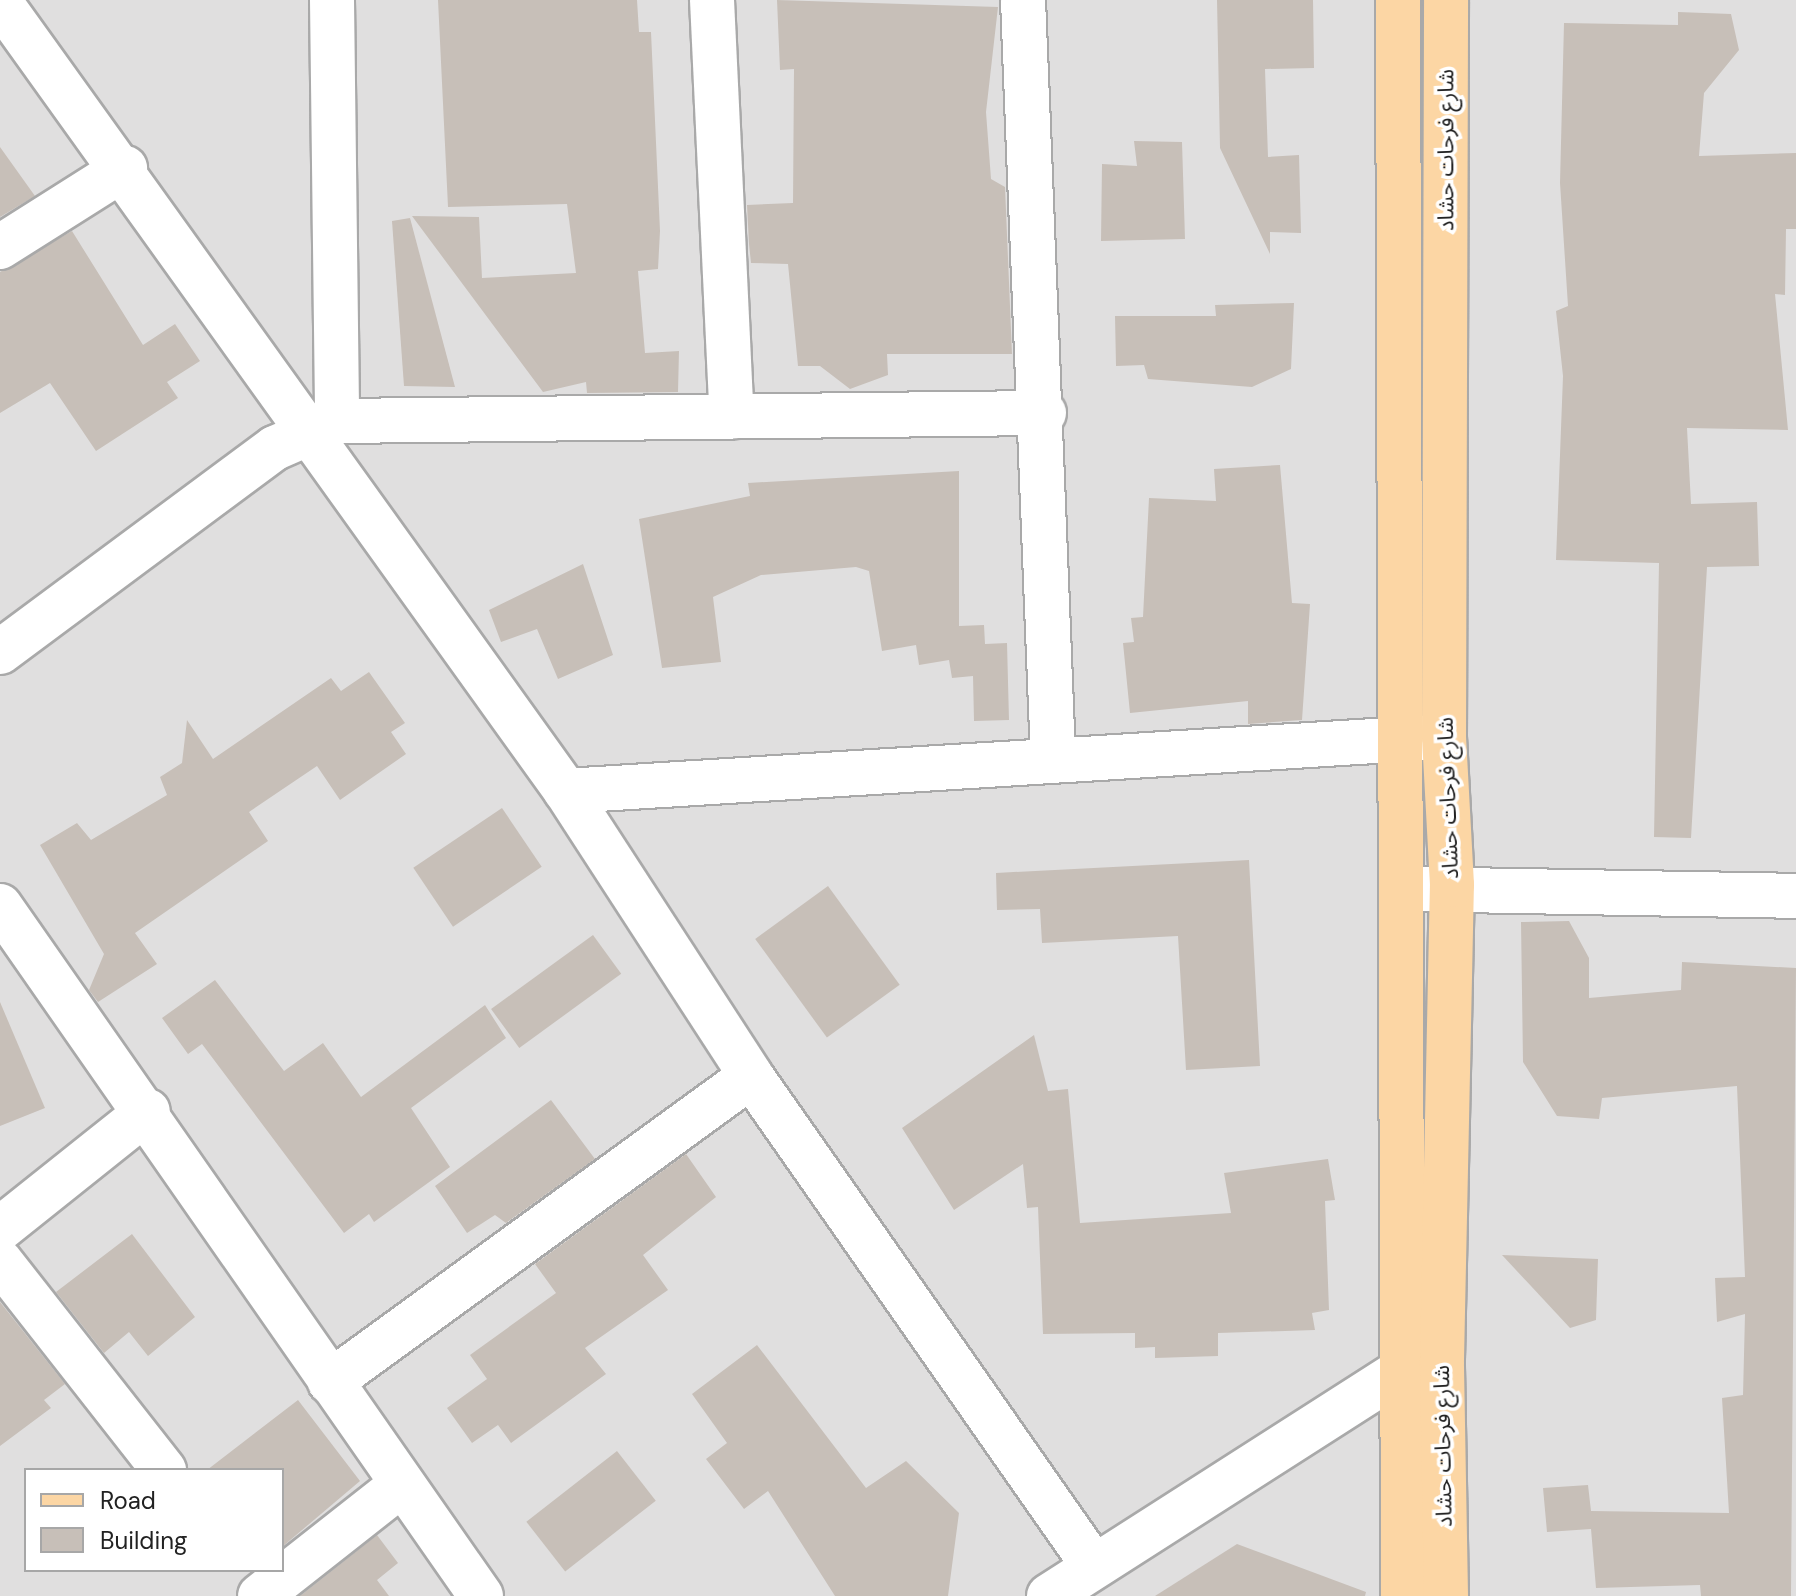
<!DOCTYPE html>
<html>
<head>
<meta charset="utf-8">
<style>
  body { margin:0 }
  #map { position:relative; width:1796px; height:1596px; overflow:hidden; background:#f2efe9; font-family:"DM Sans","Noto Sans Arabic",sans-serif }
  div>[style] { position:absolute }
  .residential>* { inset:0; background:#e0dfdf }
  .building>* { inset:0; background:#c7bfb8; transform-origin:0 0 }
  .roads { filter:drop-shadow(2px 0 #a9a9a9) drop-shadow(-2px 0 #a9a9a9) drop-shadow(0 2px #a9a9a9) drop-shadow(0 -2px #a9a9a9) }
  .minor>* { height:44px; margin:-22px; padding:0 22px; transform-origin:22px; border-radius:22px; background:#fff }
  .major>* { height:44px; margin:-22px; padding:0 22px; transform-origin:22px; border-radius:22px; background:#fcd6a4 }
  span { translate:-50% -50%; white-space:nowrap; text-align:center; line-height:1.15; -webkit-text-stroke:7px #fff; paint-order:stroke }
  .street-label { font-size:22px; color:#222 }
  .legend { position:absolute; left:24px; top:1468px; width:260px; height:104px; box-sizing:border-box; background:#fff; border:2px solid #a7a7a7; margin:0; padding:10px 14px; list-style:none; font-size:24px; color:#222 }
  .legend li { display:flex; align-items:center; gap:16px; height:40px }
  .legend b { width:40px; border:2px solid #a7a7a7 }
</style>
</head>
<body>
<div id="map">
  <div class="residential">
    <i style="clip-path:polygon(evenodd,0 0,1796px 0,1796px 1596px,0 1596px,0 0,26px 1470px,282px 1470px,282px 1570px,26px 1570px,26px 1470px)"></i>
  </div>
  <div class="building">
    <i style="clip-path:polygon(438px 0,637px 0,639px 32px,651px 32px,660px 231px,658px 269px,638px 271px,645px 353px,679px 351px,678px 392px,587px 393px,586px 382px,543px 392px,412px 216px,479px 217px,482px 278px,576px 273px,567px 204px,448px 207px)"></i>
    <i style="clip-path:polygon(777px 0,998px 7px,986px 112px,991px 179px,1005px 187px,1012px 354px,887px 354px,888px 375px,850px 389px,820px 366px,798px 366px,788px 264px,751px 263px,749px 244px,747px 205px,793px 203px,794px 69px,780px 70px)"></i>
    <i style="clip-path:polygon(1217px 0,1313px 0,1314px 68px,1265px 69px,1268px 157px,1299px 155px,1301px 233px,1270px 232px,1270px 254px,1220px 148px)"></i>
    <i style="clip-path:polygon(1678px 12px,1731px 14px,1739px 50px,1704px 93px,1699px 156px,1796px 153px,1796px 229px,1786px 229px,1785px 295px,1775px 294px,1788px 430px,1687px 428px,1691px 504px,1757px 502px,1759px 566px,1707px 567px,1691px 838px,1654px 837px,1659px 563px,1556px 560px,1563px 376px,1556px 311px,1568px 306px,1560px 183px,1564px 23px,1678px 25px)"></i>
    <i style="clip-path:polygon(1134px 141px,1182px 142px,1185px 239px,1101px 241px,1102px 164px,1137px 166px)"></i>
    <i style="clip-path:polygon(0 147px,35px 196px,0 217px)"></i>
    <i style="clip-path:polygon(410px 218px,455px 387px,404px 386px,392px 221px)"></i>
    <i style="clip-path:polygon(72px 231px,143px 345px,175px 324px,200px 361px,167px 382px,178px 398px,96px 451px,50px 383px,0 413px,0 272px)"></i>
    <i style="clip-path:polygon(1294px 303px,1291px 369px,1252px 387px,1148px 379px,1144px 365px,1116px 366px,1115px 316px,1216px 316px,1215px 305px)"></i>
    <i style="clip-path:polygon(1280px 465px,1292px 603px,1310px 604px,1302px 720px,1248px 724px,1248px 701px,1130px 713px,1123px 643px,1134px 642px,1131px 618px,1143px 617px,1149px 498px,1216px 501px,1214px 469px)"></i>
    <i style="clip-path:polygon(959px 471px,959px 626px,984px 625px,985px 644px,1007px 643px,1009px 720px,974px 721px,973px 676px,952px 678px,949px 660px,919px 665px,916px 645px,882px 651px,869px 571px,856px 567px,761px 575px,713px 597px,721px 662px,662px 668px,639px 519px,750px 496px,748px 483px)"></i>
    <i style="clip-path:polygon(583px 564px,613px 655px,558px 679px,537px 629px,501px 642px,489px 610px)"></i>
    <i style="clip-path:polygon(369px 672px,405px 723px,391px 732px,406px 754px,340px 800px,317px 766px,249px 812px,268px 841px,135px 933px,157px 964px,98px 1002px,89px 990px,104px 954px,40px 845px,77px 823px,91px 840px,167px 795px,160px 777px,182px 763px,187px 720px,213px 759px,331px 678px,341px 691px)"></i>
    <i style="left:502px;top:808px;width:71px;height:107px;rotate:56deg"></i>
    <i style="clip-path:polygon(1249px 860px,1260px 1066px,1186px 1070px,1178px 936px,1042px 943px,1040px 909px,997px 910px,996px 873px)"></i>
    <i style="left:828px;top:886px;width:122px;height:90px;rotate:54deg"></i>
    <i style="clip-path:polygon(1569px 921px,1589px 958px,1589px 998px,1681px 990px,1682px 962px,1796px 968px,1791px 1596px,1701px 1596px,1700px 1585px,1596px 1588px,1591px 1529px,1547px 1532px,1543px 1488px,1588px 1485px,1591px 1511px,1729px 1513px,1722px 1398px,1743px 1395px,1745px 1314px,1717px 1322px,1715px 1278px,1745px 1277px,1737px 1086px,1602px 1098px,1599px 1119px,1557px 1116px,1523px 1062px,1521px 922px)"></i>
    <i style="left:593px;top:935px;width:48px;height:126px;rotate:54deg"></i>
    <i style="clip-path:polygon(215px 980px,284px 1071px,323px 1043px,361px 1097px,485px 1005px,506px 1038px,411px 1108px,450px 1167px,374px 1222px,369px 1214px,344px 1233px,202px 1044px,188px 1054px,162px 1018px)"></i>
    <i style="clip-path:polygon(0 1002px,45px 1108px,0 1126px)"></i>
    <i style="clip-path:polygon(1034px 1035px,1048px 1091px,1068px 1089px,1080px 1223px,1231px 1213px,1224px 1173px,1328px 1159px,1335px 1200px,1325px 1201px,1329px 1310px,1312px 1313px,1315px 1330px,1218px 1333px,1218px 1356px,1155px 1358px,1155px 1347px,1135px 1348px,1135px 1333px,1043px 1334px,1038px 1207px,1027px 1208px,1023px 1164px,954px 1210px,902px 1128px)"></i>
    <i style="clip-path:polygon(551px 1100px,595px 1159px,506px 1223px,495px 1215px,467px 1233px,435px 1186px)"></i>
    <i style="clip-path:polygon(686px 1154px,716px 1197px,643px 1255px,668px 1290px,585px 1348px,606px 1374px,511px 1443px,498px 1425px,472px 1443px,447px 1408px,487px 1379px,470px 1355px,556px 1293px,535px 1264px)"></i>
    <i style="clip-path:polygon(132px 1234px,195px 1317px,148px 1356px,129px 1332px,104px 1353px,56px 1292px)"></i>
    <i style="clip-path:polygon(1502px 1255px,1598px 1259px,1596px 1320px,1570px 1328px)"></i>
    <i style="clip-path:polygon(0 1302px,65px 1384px,44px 1400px,51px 1408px,0 1446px)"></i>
    <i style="clip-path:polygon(757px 1345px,866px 1488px,906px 1461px,959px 1513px,948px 1596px,835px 1596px,768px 1491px,744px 1509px,706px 1459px,727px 1443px,692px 1394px)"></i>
    <i style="clip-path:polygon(298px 1400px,360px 1481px,282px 1547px,282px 1470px,207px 1470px)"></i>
    <i style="left:617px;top:1451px;width:63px;height:115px;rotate:52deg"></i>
    <i style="clip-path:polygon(377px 1535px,398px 1563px,377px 1580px,389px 1596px,300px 1596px)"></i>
    <i style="clip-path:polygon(1237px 1544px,1366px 1592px,1365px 1596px,1155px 1596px)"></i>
  </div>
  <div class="roads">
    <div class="minor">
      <i style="left:332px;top:0;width:421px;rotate:89.3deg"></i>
      <i style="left:712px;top:0;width:417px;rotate:87.3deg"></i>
      <i style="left:1023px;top:0;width:759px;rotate:87.73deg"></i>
      <i style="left:0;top:2px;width:971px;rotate:54.35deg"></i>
      <i style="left:566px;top:791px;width:340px;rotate:57deg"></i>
      <i style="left:751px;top:1076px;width:597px;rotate:55.03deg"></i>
      <i style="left:0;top:247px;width:148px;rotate:-32.3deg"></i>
      <i style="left:0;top:652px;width:342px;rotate:-36.6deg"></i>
      <i style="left:275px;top:448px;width:68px;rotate:-23.5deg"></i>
      <i style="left:337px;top:421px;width:707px;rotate:-0.65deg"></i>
      <i style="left:566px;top:791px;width:874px;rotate:-3.54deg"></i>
      <i style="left:1403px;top:889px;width:393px;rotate:1deg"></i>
      <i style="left:0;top:906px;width:841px;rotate:55.12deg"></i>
      <i style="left:0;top:1229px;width:189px;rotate:-38.6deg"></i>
      <i style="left:0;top:1261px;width:266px;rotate:51.9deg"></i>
      <i style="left:330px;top:1382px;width:520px;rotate:-36.01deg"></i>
      <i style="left:260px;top:1596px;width:179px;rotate:-38.2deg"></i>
      <i style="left:1049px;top:1596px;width:418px;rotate:-32.6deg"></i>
      <i style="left:1401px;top:1371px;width:35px;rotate:-16deg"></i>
    </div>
    <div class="major">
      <i style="left:1398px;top:0;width:1596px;rotate:89.82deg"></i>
      <i style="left:1446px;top:1596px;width:237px;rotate:-91deg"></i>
      <i style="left:1442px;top:1359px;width:474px;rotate:-88.8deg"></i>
      <i style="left:1452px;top:885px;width:148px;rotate:-93.1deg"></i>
      <i style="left:1444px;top:737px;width:737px;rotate:-89.84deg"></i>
    </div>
  </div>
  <div class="street-label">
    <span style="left:1446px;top:150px;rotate:-90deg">شارع فرحات حشاد</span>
    <span style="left:1448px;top:798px;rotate:-92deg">شارع فرحات حشاد</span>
    <span style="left:1443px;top:1446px;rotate:-91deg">شارع فرحات حشاد</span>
  </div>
  <ul class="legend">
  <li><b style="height:10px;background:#fcd6a4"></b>Road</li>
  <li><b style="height:22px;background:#c7bfb8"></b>Building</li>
  </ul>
</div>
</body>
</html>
